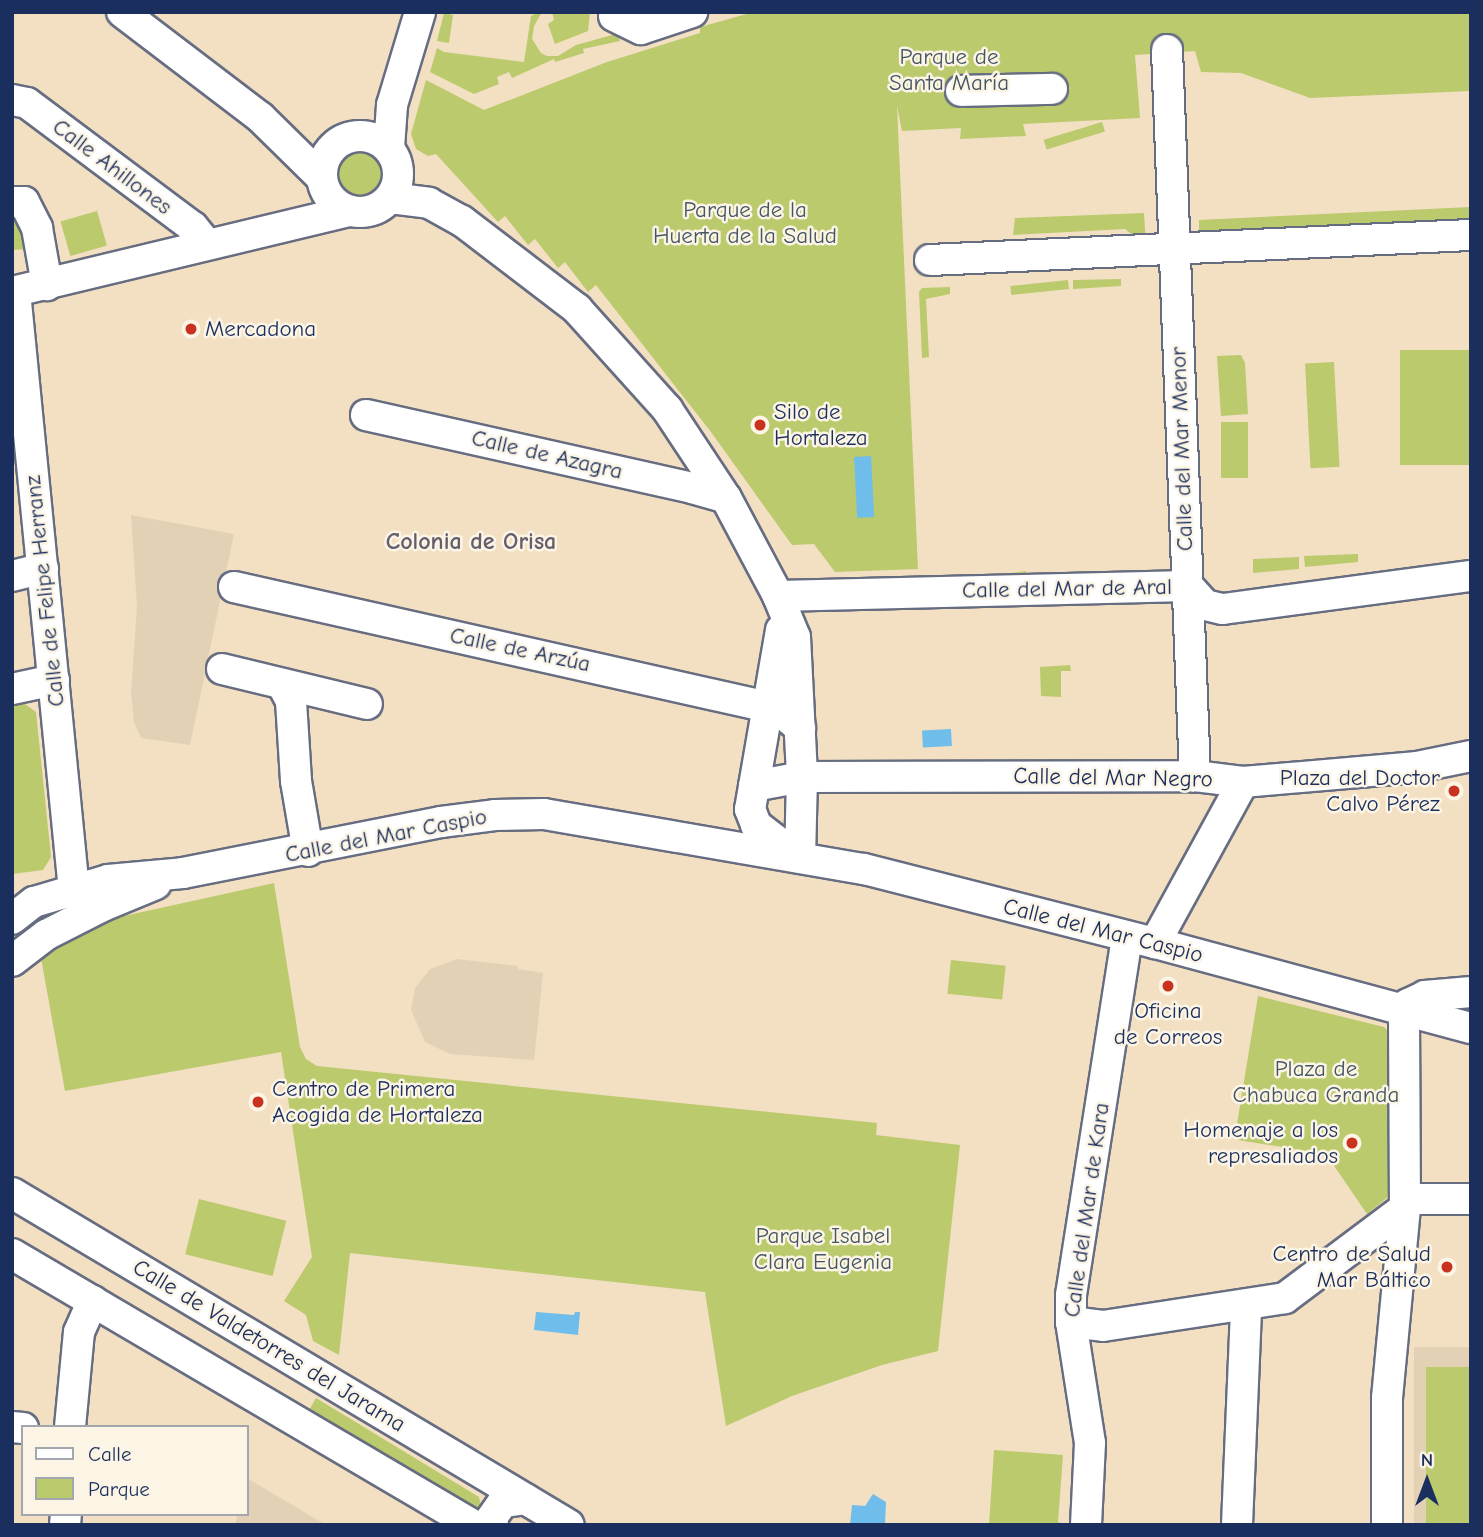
<!DOCTYPE html>
<html>
<head>
<meta charset="utf-8">
<style>
  body { margin:0 }
  #map { position:relative; width:1483px; height:1537px; overflow:hidden; background:#f3dfc2; font-family:"Comic Neue",sans-serif }
  div>[style] { position:absolute }
  .built>* { inset:0; background:#e3d1b6; transform-origin:0 0 }
  .green>* { inset:0; background:#baca6d; transform-origin:0 0 }
  .round { border-radius:50% }
  .water>* { inset:0; background:#6fbdea; transform-origin:0 0 }
  .roads { filter:drop-shadow(2px 0 #676d81) drop-shadow(-2px 0 #676d81) drop-shadow(0 2px #676d81) drop-shadow(0 -2px #676d81) }
  .minor>* { height:30px; margin:-15px; padding:0 15px; transform-origin:15px; border-radius:15px; background:#fff }
  .minor>.ring { margin:-15px; padding:0; box-sizing:content-box; background:none; border:30px solid #fff; border-radius:50% }
  .dots>* { width:19px; height:19px; translate:-50% -50%; box-sizing:border-box; border:4px solid #fcf5e5; border-radius:50% }
  span { translate:-50% -50%; white-space:nowrap; text-align:center; line-height:1.15; -webkit-text-stroke:5px #fcf5e5; paint-order:stroke }
  .park-label { font-size:23px; color:#435662 }
  .street-label { font-size:23px; color:#1b2f5e }
  .poi-label { font-size:23px; color:#1b2f5e }
  .left { translate:0 -50%; text-align:left }
  .right { translate:-100% -50%; text-align:right }
  .neighbourhood-label { font-size:24px; color:#645e6d; font-weight:700 }
  .frame { position:absolute; inset:0; border:14px solid #1b2f5e; pointer-events:none }
  .legend { position:absolute; left:21px; top:1425px; width:228px; height:91px; box-sizing:border-box; background:#fcf5e5; border:2px solid #a2a6af; margin:0; padding:9px 12px; list-style:none; font-size:21px; color:#1b2f5e }
  .legend li { display:flex; align-items:center; gap:14px; height:35px }
  .legend b { width:35px; border:2px solid #a2a6af }
  .north { position:absolute; left:1392px; top:1446px; width:70px; height:70px; -webkit-text-stroke:5px #fcf5e5; paint-order:stroke; rotate:0deg; font-size:19px; font-weight:700; line-height:28px; text-align:center; color:#1b2f5e }
  .north::after { content:''; display:block; margin:auto; width:24px; height:32px; background:#1b2f5e; clip-path:polygon(50% 0,100% 100%,50% 72%,0 100%) }
</style>
</head>
<body>
<div id="map">
  <div class="built">
    <i style="clip-path:polygon(131px 515px,234px 534px,190px 745px,141px 738px,134px 722px,131px 693px,137px 607px)"></i>
    <i style="clip-path:polygon(457px 959px,518px 966px,518px 969px,543px 973px,534px 1060px,450px 1054px,425px 1042px,411px 1010px,415px 988px,430px 969px)"></i>
    <i style="left:1414px;top:1347px;width:57px;height:178px"></i>
    <i style="clip-path:polygon(247px 1478px,326px 1525px,190px 1525px,236px 1524px,237px 1514px,247px 1514px)"></i>
  </div>
  <div class="green">
    <i style="clip-path:polygon(539px 12px,542px 12px,534px 26px,532px 39px,541px 53px,547px 56px,558px 56px,576px 45px,612px 35px,621px 26px,625px 28px,619px 35px,620px 41px,583px 49px,584px 53px,555px 62px,554px 59px,512px 78px,509px 72px,497px 77px,499px 84px,474px 94px,430px 72px,437px 48px,444px 52px,524px 62px,531px 16px)"></i>
    <i style="clip-path:polygon(552px 12px,590px 12px,588px 31px,555px 44px,548px 24px,554px 20px)"></i>
    <i style="clip-path:polygon(754px 12px,1471px 12px,1471px 91px,1310px 98px,1241px 73px,1201px 72px,1195px 51px,1135px 55px,1140px 118px,1023px 124px,1026px 136px,960px 139px,961px 128px,902px 131px,897px 106px,918px 569px,835px 572px,814px 544px,792px 545px,711px 432px,596px 285px,588px 292px,565px 262px,558px 268px,535px 239px,528px 245px,505px 216px,498px 222px,436px 154px,428px 156px,416px 149px,411px 134px,426px 80px,484px 110px,607px 62px,700px 33px,700px 27px)"></i>
    <i style="clip-path:polygon(444px 13px,453px 15px,449px 43px,437px 41px)"></i>
    <i style="left:1102px;top:122px;width:10px;height:61px;rotate:73deg"></i>
    <i class="round" style="left:339px;top:153px;width:42px;height:42px"></i>
    <i style="clip-path:polygon(1471px 207px,1471px 222px,1202px 234px,1199px 230px,1199px 220px)"></i>
    <i style="left:97px;top:211px;width:36px;height:38px;rotate:74deg"></i>
    <i style="clip-path:polygon(1144px 213px,1146px 246px,1125px 229px,1013px 235px,1015px 218px)"></i>
    <i style="clip-path:polygon(12px 218px,22px 234px,26px 249px,12px 250px)"></i>
    <i style="clip-path:polygon(1121px 279px,1121px 286px,1073px 289px,1073px 280px)"></i>
    <i style="left:1068px;top:280px;width:9px;height:58px;rotate:84deg"></i>
    <i style="clip-path:polygon(950px 287px,950px 294px,926px 299px,929px 357px,922px 358px,919px 292px,922px 288px)"></i>
    <i style="left:1471px;top:350px;width:115px;height:71px;rotate:90deg"></i>
    <i style="clip-path:polygon(1241px 355px,1245px 363px,1248px 414px,1221px 416px,1217px 356px)"></i>
    <i style="left:1334px;top:362px;width:105px;height:29px;rotate:87deg"></i>
    <i style="left:1221px;top:422px;width:27px;height:56px"></i>
    <i style="clip-path:polygon(1358px 554px,1358px 562px,1305px 567px,1304px 556px)"></i>
    <i style="clip-path:polygon(1299px 557px,1299px 569px,1253px 573px,1253px 559px)"></i>
    <i style="left:1026px;top:571px;width:7px;height:50px;rotate:82deg"></i>
    <i style="clip-path:polygon(1070px 665px,1071px 671px,1061px 671px,1061px 697px,1041px 696px,1040px 667px)"></i>
    <i style="clip-path:polygon(25px 704px,36px 712px,51px 857px,43px 870px,12px 874px,12px 706px)"></i>
    <i style="clip-path:polygon(274px 883px,300px 1047px,306px 1059px,317px 1066px,858px 1121px,877px 1123px,876px 1135px,960px 1145px,938px 1351px,882px 1365px,792px 1396px,726px 1426px,705px 1292px,350px 1253px,339px 1355px,313px 1341px,306px 1315px,284px 1301px,312px 1257px,281px 1052px,65px 1091px,41px 958px,83px 933px,124px 916px)"></i>
    <i style="left:951px;top:960px;width:55px;height:34px;rotate:6deg"></i>
    <i style="clip-path:polygon(1258px 996px,1384px 1027px,1392px 1035px,1388px 1197px,1367px 1214px,1326px 1154px,1238px 1140px,1235px 1136px)"></i>
    <i style="left:199px;top:1199px;width:90px;height:57px;rotate:14deg"></i>
    <i style="left:1426px;top:1367px;width:45px;height:158px"></i>
    <i style="clip-path:polygon(316px 1398px,479px 1497px,481px 1506px,472px 1509px,307px 1414px)"></i>
    <i style="clip-path:polygon(994px 1450px,1063px 1455px,1058px 1522px,1068px 1525px,989px 1525px)"></i>
  </div>
  <div class="water">
    <i style="left:871px;top:456px;width:61px;height:17px;rotate:87deg"></i>
    <i style="left:951px;top:729px;width:17px;height:29px;rotate:87deg"></i>
    <i style="clip-path:polygon(536px 1312px,574px 1315px,575px 1312px,580px 1312px,578px 1335px,534px 1330px)"></i>
    <i style="clip-path:polygon(873px 1494px,886px 1502px,885px 1525px,850px 1525px,852px 1505px,865px 1506px)"></i>
  </div>
  <div class="roads">
    <div class="minor">
      <i style="left:122px;top:12px;width:173px;rotate:37.3deg"></i>
      <i style="left:260px;top:117px;width:87px;rotate:44.5deg"></i>
      <i style="left:614px;top:16px;width:30px;rotate:26deg"></i>
      <i style="left:641px;top:29px;width:54px;rotate:-18.4deg"></i>
      <i style="left:1167px;top:50px;width:727px;rotate:87.79deg"></i>
      <i style="left:961px;top:91px;width:91px;rotate:-1.3deg"></i>
      <i style="left:12px;top:100px;width:15px;rotate:11deg"></i>
      <i style="left:27px;top:103px;width:207px;rotate:36.8deg"></i>
      <i style="left:193px;top:227px;width:22px;rotate:51deg"></i>
      <i class="ring" style="left:322px;top:136px;width:46px;height:46px"></i>
      <i style="left:389px;top:148px;width:43px;rotate:-86deg"></i>
      <i style="left:392px;top:105px;width:97px;rotate:-73.2deg"></i>
      <i style="left:390px;top:198px;width:39px;rotate:7deg"></i>
      <i style="left:429px;top:203px;width:38px;rotate:29deg"></i>
      <i style="left:462px;top:221px;width:145px;rotate:37.4deg"></i>
      <i style="left:577px;top:309px;width:135px;rotate:48deg"></i>
      <i style="left:667px;top:409px;width:107px;rotate:56.5deg"></i>
      <i style="left:726px;top:498px;width:111px;rotate:62deg"></i>
      <i style="left:778px;top:596px;width:44px;rotate:67.5deg"></i>
      <i style="left:795px;top:637px;width:140px;rotate:87.1deg"></i>
      <i style="left:802px;top:777px;width:81px;rotate:91.4deg"></i>
      <i style="left:12px;top:202px;width:12px"></i>
      <i style="left:24px;top:202px;width:29px;rotate:63deg"></i>
      <i style="left:37px;top:228px;width:58px;rotate:80deg"></i>
      <i style="left:930px;top:260px;width:542px;rotate:-2.65deg"></i>
      <i style="left:12px;top:292px;width:348px;rotate:-13.5deg"></i>
      <i style="left:15px;top:292px;width:601px;rotate:84.37deg"></i>
      <i style="left:366px;top:415px;width:334px;rotate:12.6deg"></i>
      <i style="left:692px;top:488px;width:35px;rotate:16deg"></i>
      <i style="left:12px;top:576px;width:32px;rotate:-14deg"></i>
      <i style="left:234px;top:587px;width:547px;rotate:12.67deg"></i>
      <i style="left:768px;top:707px;width:14px;rotate:21deg"></i>
      <i style="left:781px;top:712px;width:25px;rotate:40deg"></i>
      <i style="left:778px;top:596px;width:410px;rotate:-1.4deg"></i>
      <i style="left:1188px;top:586px;width:25px;rotate:48deg"></i>
      <i style="left:1205px;top:605px;width:18px;rotate:13deg"></i>
      <i style="left:1223px;top:609px;width:250px;rotate:-7.6deg"></i>
      <i style="left:781px;top:630px;width:182px;rotate:99.8deg"></i>
      <i style="left:750px;top:809px;width:17px;rotate:69deg"></i>
      <i style="left:756px;top:825px;width:49px;rotate:37.6deg"></i>
      <i style="left:222px;top:669px;width:149px;rotate:13.6deg"></i>
      <i style="left:282px;top:684px;width:19px;rotate:62deg"></i>
      <i style="left:291px;top:701px;width:80px;rotate:86.4deg"></i>
      <i style="left:296px;top:781px;width:71px;rotate:80.3deg"></i>
      <i style="left:12px;top:689px;width:43px;rotate:-12.1deg"></i>
      <i style="left:754px;top:786px;width:49px;rotate:-10.6deg"></i>
      <i style="left:802px;top:777px;width:393px;rotate:-0.1deg"></i>
      <i style="left:1195px;top:776px;width:48px;rotate:7.1deg"></i>
      <i style="left:1243px;top:782px;width:175px;rotate:-4.9deg"></i>
      <i style="left:1417px;top:767px;width:55px;rotate:-11.5deg"></i>
      <i style="left:12px;top:919px;width:28px;rotate:-38deg"></i>
      <i style="left:34px;top:902px;width:77px;rotate:-16.6deg"></i>
      <i style="left:108px;top:880px;width:75px;rotate:-5.3deg"></i>
      <i style="left:183px;top:873px;width:263px;rotate:-11.2deg"></i>
      <i style="left:441px;top:822px;width:54px;rotate:-7.4deg"></i>
      <i style="left:495px;top:815px;width:49px;rotate:-1.2deg"></i>
      <i style="left:544px;top:814px;width:325px;rotate:9.8deg"></i>
      <i style="left:864px;top:869px;width:300px;rotate:14.3deg"></i>
      <i style="left:1155px;top:943px;width:327px;rotate:15.1deg"></i>
      <i style="left:1155px;top:943px;width:183px;rotate:-61.3deg"></i>
      <i style="left:12px;top:961px;width:43px;rotate:-37.4deg"></i>
      <i style="left:46px;top:935px;width:64px;rotate:-27deg"></i>
      <i style="left:103px;top:906px;width:57px;rotate:-22.5deg"></i>
      <i style="left:12px;top:1193px;width:648px;rotate:30.8deg"></i>
      <i style="left:1405px;top:1199px;width:66px"></i>
      <i style="left:12px;top:1254px;width:535px;rotate:30.45deg"></i>
      <i style="left:1071px;top:1322px;width:32px;rotate:7deg"></i>
      <i style="left:1103px;top:1326px;width:184px;rotate:-8.7deg"></i>
      <i style="left:1285px;top:1298px;width:150px;rotate:-36.9deg"></i>
      <i style="left:12px;top:1427px;width:11px;rotate:5deg"></i>
      <i style="left:70px;top:1427px;width:95px;rotate:-84.6deg"></i>
      <i style="left:79px;top:1332px;width:34px;rotate:-66deg"></i>
      <i style="left:65px;top:1525px;width:11px;rotate:-85deg"></i>
      <i style="left:493px;top:1525px;width:6px;rotate:-108deg"></i>
      <i style="left:491px;top:1519px;width:21px;rotate:-55deg"></i>
      <i style="left:503px;top:1502px;width:23px;rotate:-7deg"></i>
      <i style="left:1086px;top:1525px;width:82px;rotate:-87.2deg"></i>
      <i style="left:1090px;top:1443px;width:122px;rotate:-98.9deg"></i>
      <i style="left:1071px;top:1322px;width:27px;rotate:-90deg"></i>
      <i style="left:1071px;top:1295px;width:361px;rotate:-81.1deg"></i>
      <i style="left:1237px;top:1525px;width:219px;rotate:-87.6deg"></i>
      <i style="left:1387px;top:1525px;width:127px;rotate:-90deg"></i>
      <i style="left:1387px;top:1398px;width:191px;rotate:-84.6deg"></i>
      <i style="left:1405px;top:1208px;width:196px;rotate:-90.3deg"></i>
      <i style="left:1404px;top:1012px;width:9px;rotate:-63deg"></i>
      <i style="left:1408px;top:1004px;width:19px;rotate:-25deg"></i>
      <i style="left:1425px;top:996px;width:46px;rotate:-5deg"></i>
    </div>
  </div>
  <div class="dots">
    <i style="left:191px;top:329px;background:#c8321e"></i>
    <i style="left:760px;top:425px;background:#c8321e"></i>
    <i style="left:1454px;top:791px;background:#c8321e"></i>
    <i style="left:1168px;top:986px;background:#c8321e"></i>
    <i style="left:258px;top:1102px;background:#c8321e"></i>
    <i style="left:1352px;top:1143px;background:#c8321e"></i>
    <i style="left:1447px;top:1267px;background:#c8321e"></i>
  </div>
  <div class="park-label">
    <span style="left:949px;top:70px">Parque de<br>Santa María</span>
    <span style="left:745px;top:223px">Parque de la<br>Huerta de la Salud</span>
    <span style="left:1316px;top:1082px">Plaza de<br>Chabuca Granda</span>
    <span style="left:823px;top:1249px">Parque Isabel<br>Clara Eugenia</span>
  </div>
  <div class="street-label">
    <span style="left:112px;top:167px;rotate:37deg">Calle Ahillones</span>
    <span style="left:1182px;top:449px;rotate:-92deg">Calle del Mar Menor</span>
    <span style="left:547px;top:455px;rotate:13deg">Calle de Azagra</span>
    <span style="left:1067px;top:589px;rotate:-1deg">Calle del Mar de Aral</span>
    <span style="left:45px;top:591px;rotate:-96deg">Calle de Felipe Herranz</span>
    <span style="left:520px;top:650px;rotate:12deg">Calle de Arzúa</span>
    <span style="left:1113px;top:778px;rotate:1deg">Calle del Mar Negro</span>
    <span style="left:386px;top:836px;rotate:-11deg">Calle del Mar Caspio</span>
    <span style="left:1103px;top:931px;rotate:14deg">Calle del Mar Caspio</span>
    <span style="left:1087px;top:1210px;rotate:-82deg">Calle del Mar de Kara</span>
    <span style="left:269px;top:1346px;rotate:31deg">Calle de Valdetorres del Jarama</span>
  </div>
  <div class="poi-label">
    <span class="left" style="left:205px;top:329px">Mercadona</span>
    <span class="left" style="left:774px;top:425px">Silo de<br>Hortaleza</span>
    <span class="right" style="left:1440px;top:791px">Plaza del Doctor<br>Calvo Pérez</span>
    <span style="left:1168px;top:1024px">Oficina<br>de Correos</span>
    <span class="left" style="left:272px;top:1102px">Centro de Primera<br>Acogida de Hortaleza</span>
    <span class="right" style="left:1338px;top:1143px">Homenaje a los<br>represaliados</span>
    <span class="right" style="left:1431px;top:1267px">Centro de Salud<br>Mar Báltico</span>
  </div>
  <div class="neighbourhood-label">
    <span style="left:471px;top:542px">Colonia de Orisa</span>
  </div>
  <div class="frame"></div>
  <ul class="legend">
  <li><b style="height:9px;background:#fff"></b>Calle</li>
  <li><b style="height:19px;background:#baca6d"></b>Parque</li>
  </ul>
  <div class="north">N</div>
</div>
</body>
</html>
